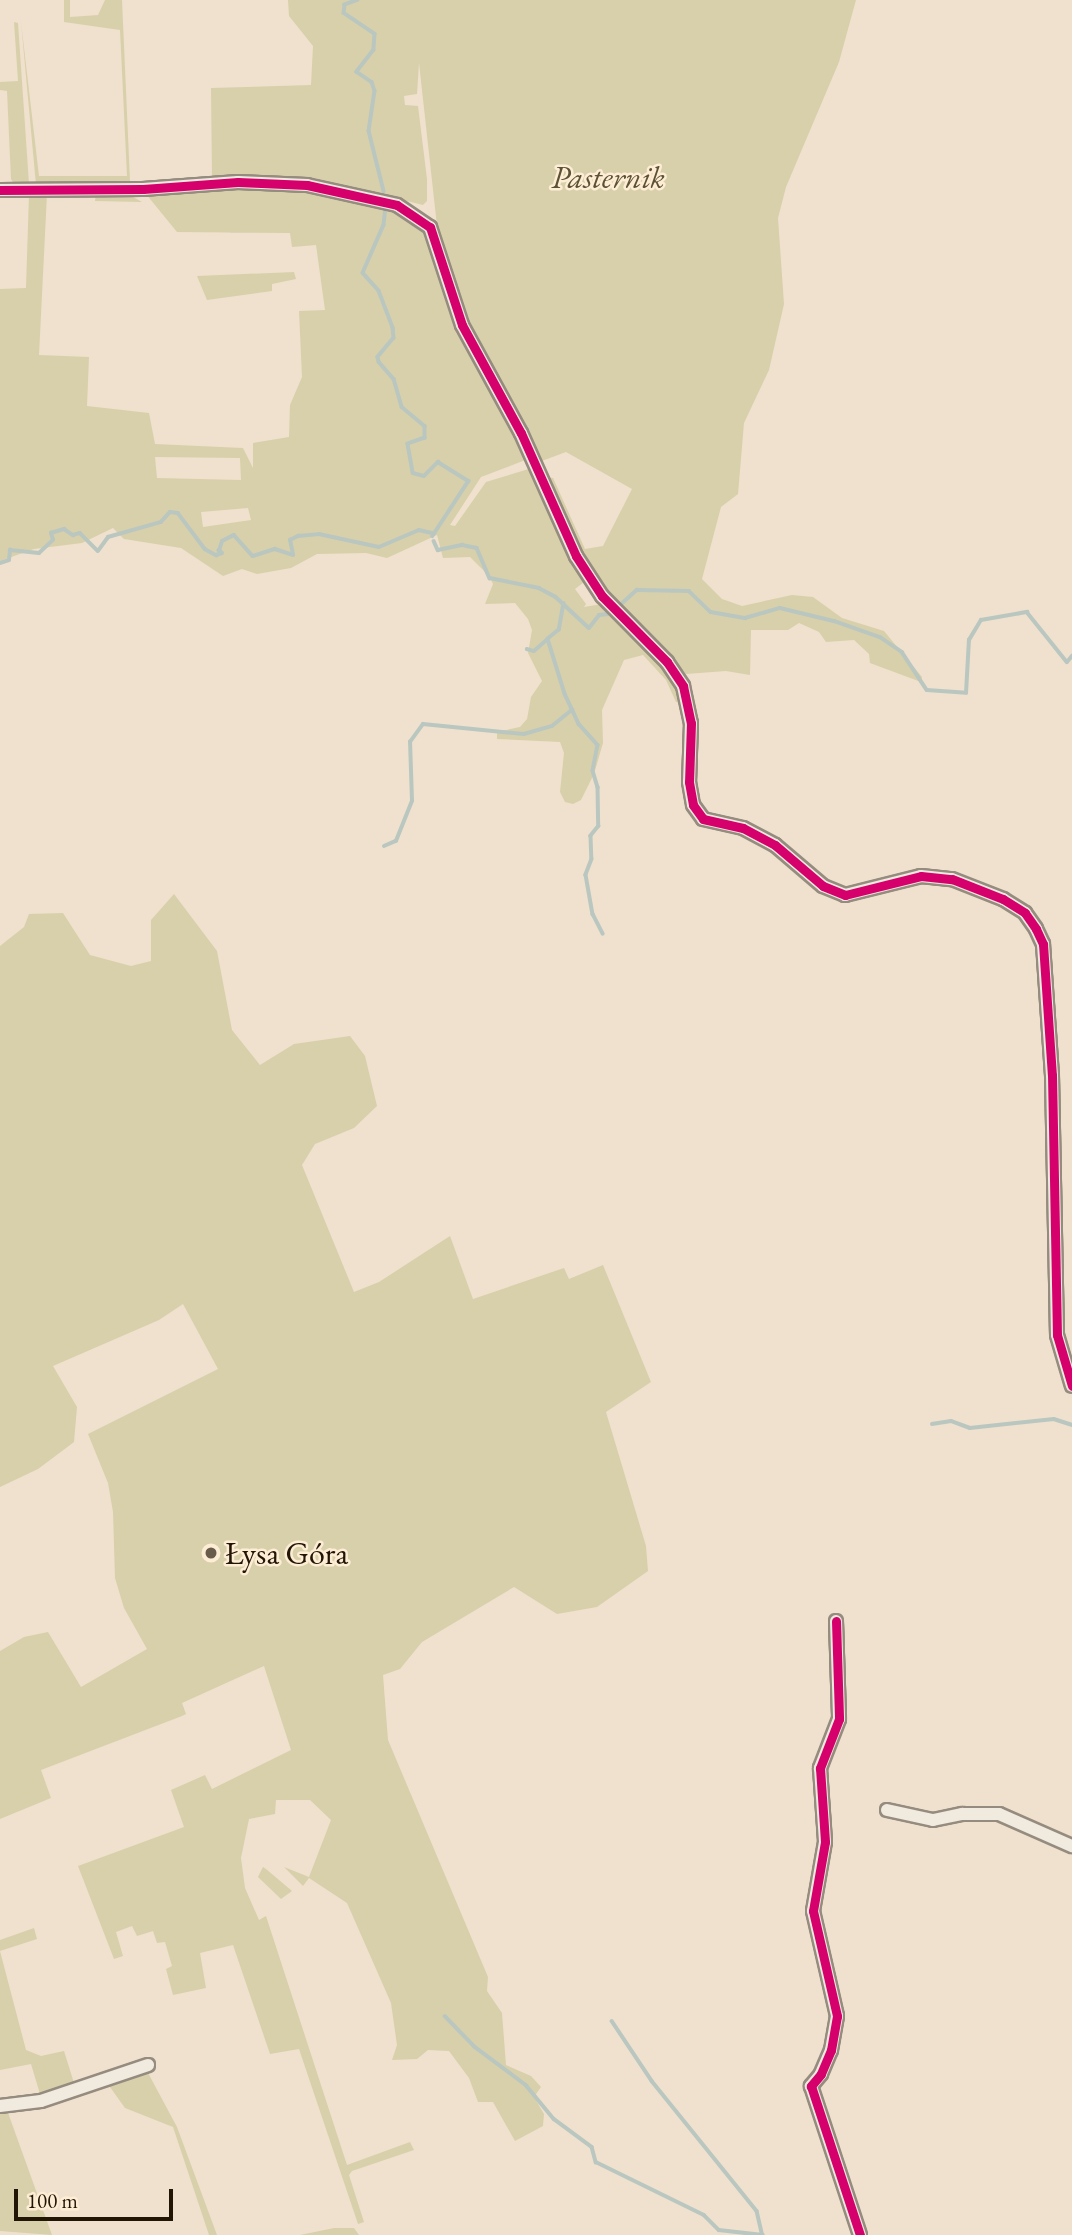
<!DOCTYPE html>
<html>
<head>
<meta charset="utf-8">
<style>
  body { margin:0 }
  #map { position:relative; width:1072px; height:2235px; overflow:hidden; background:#efe1cd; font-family:"EB Garamond",serif }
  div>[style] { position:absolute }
  .green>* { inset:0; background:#d8d0aa }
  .stream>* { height:3.5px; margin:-1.75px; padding:0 1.75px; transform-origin:1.75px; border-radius:1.75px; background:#b9c7c0 }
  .roads { filter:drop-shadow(2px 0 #958c7f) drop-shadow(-2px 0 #958c7f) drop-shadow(0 2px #958c7f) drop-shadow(0 -2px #958c7f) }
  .street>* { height:12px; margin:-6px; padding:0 6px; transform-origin:6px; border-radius:6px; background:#f1eadf }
  .cycleway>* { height:9px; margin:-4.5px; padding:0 4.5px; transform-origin:4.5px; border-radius:4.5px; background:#d6006c }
  .dots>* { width:19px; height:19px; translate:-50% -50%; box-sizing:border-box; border:4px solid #feedd5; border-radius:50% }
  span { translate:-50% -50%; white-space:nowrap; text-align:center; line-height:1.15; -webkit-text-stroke:5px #feedd5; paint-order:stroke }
  .park-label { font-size:32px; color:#5b5235; font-style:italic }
  .poi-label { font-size:32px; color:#211505 }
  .left { translate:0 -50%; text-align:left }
  .scale { position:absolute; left:14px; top:2189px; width:159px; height:32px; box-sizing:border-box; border:4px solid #211505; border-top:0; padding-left:9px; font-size:21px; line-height:24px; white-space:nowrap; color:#211505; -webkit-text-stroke:5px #feedd5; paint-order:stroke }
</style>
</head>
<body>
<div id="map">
  <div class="green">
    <i style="clip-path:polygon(64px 0,70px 0,70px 17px,98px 15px,105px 0,122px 0,130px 181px,126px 183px,36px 185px,21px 22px,39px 176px,127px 176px,120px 30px,64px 22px)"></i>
    <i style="clip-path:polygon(288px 0,856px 0,839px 62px,786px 187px,778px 218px,784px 304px,769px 370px,744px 423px,738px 494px,721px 507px,702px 579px,722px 599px,742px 606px,792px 595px,813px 597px,842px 618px,884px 631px,922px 677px,921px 682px,870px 663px,869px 654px,854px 640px,826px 642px,819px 632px,799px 623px,788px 630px,751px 630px,750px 675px,726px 671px,686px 674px,597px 582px,546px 477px,553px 478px,585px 549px,603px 546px,632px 489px,566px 452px,539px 462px,467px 322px,437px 226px,419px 63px,417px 94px,404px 96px,405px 105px,418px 106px,427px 179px,427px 201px,423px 205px,314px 178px,212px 177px,211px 88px,311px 85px,313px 46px,289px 16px)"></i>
    <i style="clip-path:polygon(14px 22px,18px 23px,29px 184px,14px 184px,11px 179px,7px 91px,0 90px,0 82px,18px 81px)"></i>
    <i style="clip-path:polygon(evenodd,245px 187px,310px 190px,399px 210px,429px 232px,442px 275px,528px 459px,481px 477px,450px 525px,455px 526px,486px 482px,532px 468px,584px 582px,575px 589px,586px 604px,584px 607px,602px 604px,662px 663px,681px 692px,681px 703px,676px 702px,666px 680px,643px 655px,624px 660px,602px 710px,603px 743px,594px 774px,581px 800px,573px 804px,565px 802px,560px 792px,564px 753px,560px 742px,497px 739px,497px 732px,520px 727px,527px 719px,531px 697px,542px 681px,528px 653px,532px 630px,528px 619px,515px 603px,485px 604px,493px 584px,489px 576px,470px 557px,443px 558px,437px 535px,387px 558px,366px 553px,317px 554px,291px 568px,257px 574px,242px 569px,223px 576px,181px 548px,124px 539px,113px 528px,82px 543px,34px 549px,0 561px,0 289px,26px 288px,29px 194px,47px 194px,39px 355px,89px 357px,87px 406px,149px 413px,155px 444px,243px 448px,253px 468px,253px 443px,289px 437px,290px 405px,302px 377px,299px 311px,325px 310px,316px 245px,292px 247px,290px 233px,177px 232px,146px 194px,245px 187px,155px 457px,240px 458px,241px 480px,157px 478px,155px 457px,245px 187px,248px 508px,251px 520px,203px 527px,201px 512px,248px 508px)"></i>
    <i style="clip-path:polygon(96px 193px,126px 193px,142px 202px,95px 201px)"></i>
    <i style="clip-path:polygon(294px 272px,296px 279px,272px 284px,272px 291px,207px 300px,197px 276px)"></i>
    <i style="clip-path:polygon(174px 894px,217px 951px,232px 1030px,260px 1065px,294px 1044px,350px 1036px,365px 1056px,377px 1106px,354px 1128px,315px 1144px,302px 1165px,354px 1292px,379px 1282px,450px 1236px,473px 1299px,564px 1268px,569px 1279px,603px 1265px,651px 1382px,606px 1412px,646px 1546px,648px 1571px,597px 1607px,557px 1614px,514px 1587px,422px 1642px,400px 1669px,383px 1675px,388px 1740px,488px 1977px,487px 1991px,502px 2013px,506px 2065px,531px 2076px,541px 2087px,534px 2097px,544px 2114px,543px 2126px,515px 2141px,493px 2102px,478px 2102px,469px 2078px,449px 2051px,428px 2050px,417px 2059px,392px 2060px,397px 2045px,391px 2003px,347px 1903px,309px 1878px,303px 1886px,284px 1867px,309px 1877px,331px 1820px,310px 1800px,276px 1800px,275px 1814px,249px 1819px,241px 1858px,245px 1888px,259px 1920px,266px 1916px,347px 2165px,410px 2142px,414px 2150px,352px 2171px,349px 2175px,364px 2222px,358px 2224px,299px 2049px,270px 2054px,233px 1945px,200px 1953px,206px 1988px,173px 1995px,166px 1969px,172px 1966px,165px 1942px,157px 1943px,153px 1931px,137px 1936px,132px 1926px,116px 1932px,123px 1956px,114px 1959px,78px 1866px,184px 1827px,171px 1790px,205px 1775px,212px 1789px,291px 1750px,264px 1666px,182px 1703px,186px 1714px,182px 1716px,41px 1770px,51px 1798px,0 1819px,0 1651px,24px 1637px,48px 1632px,81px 1687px,147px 1649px,124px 1608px,115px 1578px,113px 1512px,108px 1483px,88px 1434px,218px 1369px,183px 1304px,159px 1320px,53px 1366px,77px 1407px,74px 1442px,38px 1469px,0 1487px,0 946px,24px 927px,29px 914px,63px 913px,90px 955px,131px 966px,151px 961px,151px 920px)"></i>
    <i style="clip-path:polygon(263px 1867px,266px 1869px,292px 1891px,281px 1899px,258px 1877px)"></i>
    <i style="clip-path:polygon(34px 1928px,37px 1939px,0 1951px,26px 2050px,41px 2056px,64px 2051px,74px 2083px,40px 2094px,31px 2064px,0 2070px,0 1940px)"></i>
    <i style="clip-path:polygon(147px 2071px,177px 2127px,217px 2235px,209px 2235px,173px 2127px,125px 2108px,105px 2080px)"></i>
    <i style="clip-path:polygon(0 2110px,7px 2110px,52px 2235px,0 2231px)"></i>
    <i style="clip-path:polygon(334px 2228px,354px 2228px,359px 2235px,300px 2235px)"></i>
  </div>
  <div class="stream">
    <i style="left:358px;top:0;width:14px;rotate:159deg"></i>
    <i style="left:345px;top:5px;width:8px;rotate:97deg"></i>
    <i style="left:344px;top:13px;width:37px;rotate:34deg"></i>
    <i style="left:375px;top:34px;width:16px;rotate:94deg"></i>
    <i style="left:374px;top:50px;width:28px;rotate:128deg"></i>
    <i style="left:357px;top:72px;width:18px;rotate:34deg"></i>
    <i style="left:372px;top:82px;width:9px;rotate:72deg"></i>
    <i style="left:375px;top:91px;width:40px;rotate:98.5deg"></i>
    <i style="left:369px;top:131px;width:62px;rotate:76deg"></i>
    <i style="left:386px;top:206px;width:19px;rotate:96deg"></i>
    <i style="left:384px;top:225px;width:52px;rotate:113.6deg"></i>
    <i style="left:363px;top:273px;width:24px;rotate:48deg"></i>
    <i style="left:379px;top:291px;width:40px;rotate:69deg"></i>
    <i style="left:393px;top:328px;width:10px;rotate:84deg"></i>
    <i style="left:394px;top:338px;width:25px;rotate:130deg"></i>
    <i style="left:378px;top:357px;width:5px;rotate:79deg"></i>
    <i style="left:379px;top:362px;width:23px;rotate:49deg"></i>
    <i style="left:394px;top:379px;width:29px;rotate:74deg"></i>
    <i style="left:402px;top:407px;width:30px;rotate:40deg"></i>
    <i style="left:425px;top:426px;width:12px;rotate:90deg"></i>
    <i style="left:425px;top:438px;width:18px;rotate:161deg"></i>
    <i style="left:408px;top:444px;width:29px;rotate:80deg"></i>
    <i style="left:413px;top:473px;width:11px;rotate:15deg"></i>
    <i style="left:424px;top:476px;width:20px;rotate:-45deg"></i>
    <i style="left:438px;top:462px;width:36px;rotate:32deg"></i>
    <i style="left:469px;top:481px;width:66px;rotate:123.2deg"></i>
    <i style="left:434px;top:541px;width:10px;rotate:66deg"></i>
    <i style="left:438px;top:550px;width:25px;rotate:-12deg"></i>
    <i style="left:462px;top:545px;width:15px;rotate:11deg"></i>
    <i style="left:477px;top:548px;width:33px;rotate:67deg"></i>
    <i style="left:490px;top:578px;width:50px;rotate:11.5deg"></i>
    <i style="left:539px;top:588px;width:19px;rotate:28deg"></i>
    <i style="left:556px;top:597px;width:45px;rotate:43.2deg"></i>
    <i style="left:589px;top:628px;width:16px;rotate:-52deg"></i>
    <i style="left:599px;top:615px;width:9px;rotate:-6deg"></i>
    <i style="left:0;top:563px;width:9px;rotate:-18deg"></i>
    <i style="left:9px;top:560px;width:10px;rotate:-84deg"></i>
    <i style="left:10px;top:550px;width:29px;rotate:6deg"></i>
    <i style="left:39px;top:553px;width:19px;rotate:-43deg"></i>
    <i style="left:53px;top:540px;width:7px;rotate:-106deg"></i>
    <i style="left:51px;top:533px;width:14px;rotate:-17deg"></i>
    <i style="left:64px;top:529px;width:11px;rotate:34deg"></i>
    <i style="left:73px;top:535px;width:7px;rotate:-16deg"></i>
    <i style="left:80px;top:533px;width:25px;rotate:45deg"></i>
    <i style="left:98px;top:551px;width:17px;rotate:-54deg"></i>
    <i style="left:108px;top:537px;width:55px;rotate:-15.8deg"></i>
    <i style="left:161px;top:522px;width:13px;rotate:-48deg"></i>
    <i style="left:170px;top:512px;width:8px;rotate:7deg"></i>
    <i style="left:178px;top:513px;width:45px;rotate:53.1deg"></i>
    <i style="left:205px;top:549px;width:13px;rotate:29deg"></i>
    <i style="left:216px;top:555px;width:6px;rotate:-18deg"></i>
    <i style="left:222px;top:553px;width:4px;rotate:-146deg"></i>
    <i style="left:219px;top:551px;width:10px;rotate:-73deg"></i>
    <i style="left:222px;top:541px;width:13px;rotate:-27deg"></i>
    <i style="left:234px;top:535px;width:28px;rotate:48deg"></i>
    <i style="left:253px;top:556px;width:23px;rotate:-18deg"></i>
    <i style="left:275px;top:549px;width:19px;rotate:18deg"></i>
    <i style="left:293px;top:555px;width:15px;rotate:-101deg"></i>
    <i style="left:290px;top:540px;width:9px;rotate:-27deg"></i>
    <i style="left:298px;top:536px;width:21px;rotate:-5deg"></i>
    <i style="left:319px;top:534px;width:61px;rotate:12.2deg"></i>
    <i style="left:379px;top:547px;width:43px;rotate:-23deg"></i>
    <i style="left:419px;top:530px;width:13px;rotate:13deg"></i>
    <i style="left:564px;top:603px;width:27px;rotate:100deg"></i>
    <i style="left:559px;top:630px;width:14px;rotate:141deg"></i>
    <i style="left:548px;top:639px;width:58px;rotate:72.8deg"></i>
    <i style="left:565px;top:694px;width:33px;rotate:65deg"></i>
    <i style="left:579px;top:724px;width:28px;rotate:48deg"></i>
    <i style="left:598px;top:745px;width:26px;rotate:101deg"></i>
    <i style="left:593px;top:771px;width:17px;rotate:73deg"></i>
    <i style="left:598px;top:787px;width:39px;rotate:89deg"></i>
    <i style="left:599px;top:826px;width:13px;rotate:129deg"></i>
    <i style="left:591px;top:836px;width:23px;rotate:88deg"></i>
    <i style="left:592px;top:859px;width:17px;rotate:111deg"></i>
    <i style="left:586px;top:875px;width:40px;rotate:80deg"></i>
    <i style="left:593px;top:914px;width:22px;rotate:63deg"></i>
    <i style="left:619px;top:606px;width:24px;rotate:-42deg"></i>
    <i style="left:637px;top:590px;width:52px;rotate:1.1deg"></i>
    <i style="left:689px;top:591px;width:30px;rotate:44deg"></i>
    <i style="left:711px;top:612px;width:35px;rotate:10deg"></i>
    <i style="left:745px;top:618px;width:36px;rotate:-16deg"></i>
    <i style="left:780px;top:608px;width:56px;rotate:13.5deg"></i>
    <i style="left:834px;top:621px;width:49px;rotate:19.2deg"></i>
    <i style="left:880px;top:637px;width:27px;rotate:34deg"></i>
    <i style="left:902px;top:652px;width:45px;rotate:56.7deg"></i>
    <i style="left:927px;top:690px;width:39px;rotate:4deg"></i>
    <i style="left:966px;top:693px;width:53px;rotate:-86.8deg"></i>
    <i style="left:969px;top:640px;width:23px;rotate:-59deg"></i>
    <i style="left:981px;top:620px;width:47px;rotate:-9.9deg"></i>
    <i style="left:1027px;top:612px;width:64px;rotate:51.3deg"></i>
    <i style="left:1067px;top:662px;width:8px;rotate:-50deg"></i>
    <i style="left:527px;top:649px;width:7px;rotate:16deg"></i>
    <i style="left:534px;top:651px;width:18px;rotate:-41deg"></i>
    <i style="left:384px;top:846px;width:13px;rotate:-23deg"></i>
    <i style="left:396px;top:841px;width:43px;rotate:-68.2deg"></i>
    <i style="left:412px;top:801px;width:59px;rotate:-91.9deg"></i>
    <i style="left:410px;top:742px;width:22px;rotate:-54deg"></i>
    <i style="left:423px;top:724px;width:101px;rotate:5.7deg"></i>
    <i style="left:524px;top:734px;width:29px;rotate:-16deg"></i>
    <i style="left:552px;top:726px;width:26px;rotate:-39deg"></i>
    <i style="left:932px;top:1424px;width:19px;rotate:-9deg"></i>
    <i style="left:951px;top:1421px;width:20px;rotate:20deg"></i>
    <i style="left:970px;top:1428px;width:84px;rotate:-6.1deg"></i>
    <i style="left:1054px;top:1419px;width:19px;rotate:18deg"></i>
    <i style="left:445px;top:2016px;width:43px;rotate:45.9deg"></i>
    <i style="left:475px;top:2047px;width:64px;rotate:36.7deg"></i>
    <i style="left:526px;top:2085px;width:44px;rotate:50.5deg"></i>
    <i style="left:554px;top:2119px;width:47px;rotate:36.4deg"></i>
    <i style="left:592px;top:2147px;width:16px;rotate:75deg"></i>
    <i style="left:596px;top:2162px;width:120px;rotate:26.1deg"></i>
    <i style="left:704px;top:2215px;width:21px;rotate:45deg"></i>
    <i style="left:719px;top:2230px;width:44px;rotate:6.5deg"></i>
    <i style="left:612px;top:2021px;width:72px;rotate:56.3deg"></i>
    <i style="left:652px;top:2081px;width:167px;rotate:51.1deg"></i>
    <i style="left:757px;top:2211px;width:23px;rotate:77deg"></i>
  </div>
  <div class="roads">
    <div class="street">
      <i style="left:0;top:190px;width:143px;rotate:-0.4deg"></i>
      <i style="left:143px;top:189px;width:95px;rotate:-4.2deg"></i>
      <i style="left:238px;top:182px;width:69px;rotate:2.5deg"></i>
      <i style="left:307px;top:185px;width:92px;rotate:12.5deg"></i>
      <i style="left:397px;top:205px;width:40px;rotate:34deg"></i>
      <i style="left:430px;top:227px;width:103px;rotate:71.9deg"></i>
      <i style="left:462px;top:325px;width:123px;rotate:61.4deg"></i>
      <i style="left:521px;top:433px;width:135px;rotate:65.9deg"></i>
      <i style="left:576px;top:556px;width:48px;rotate:57deg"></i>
      <i style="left:602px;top:596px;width:93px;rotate:45.4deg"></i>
      <i style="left:667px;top:662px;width:29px;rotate:56deg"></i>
      <i style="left:683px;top:686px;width:38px;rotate:78deg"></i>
      <i style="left:691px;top:723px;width:59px;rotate:91.9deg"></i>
      <i style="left:689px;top:782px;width:23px;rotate:80deg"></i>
      <i style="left:693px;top:805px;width:17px;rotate:54deg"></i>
      <i style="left:703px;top:819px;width:41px;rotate:12.7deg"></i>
      <i style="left:743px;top:828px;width:36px;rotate:28deg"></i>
      <i style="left:775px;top:845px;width:63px;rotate:40.5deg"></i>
      <i style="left:823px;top:886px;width:24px;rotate:22deg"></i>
      <i style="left:845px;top:895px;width:78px;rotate:-14deg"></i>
      <i style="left:921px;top:876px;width:31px;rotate:6deg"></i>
      <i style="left:952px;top:879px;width:55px;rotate:21.4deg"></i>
      <i style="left:1003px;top:899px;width:26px;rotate:32deg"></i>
      <i style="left:1025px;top:913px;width:19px;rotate:55deg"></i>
      <i style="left:1036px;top:929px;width:17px;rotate:65deg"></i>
      <i style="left:1043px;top:944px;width:131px;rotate:86.1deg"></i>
      <i style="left:1052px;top:1075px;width:260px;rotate:88.9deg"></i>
      <i style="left:1057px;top:1335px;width:53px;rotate:73.6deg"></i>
      <i style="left:836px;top:1621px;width:98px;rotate:88.2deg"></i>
      <i style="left:839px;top:1719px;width:53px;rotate:111.2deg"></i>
      <i style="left:820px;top:1768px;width:74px;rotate:86.1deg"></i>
      <i style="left:825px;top:1842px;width:70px;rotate:99.9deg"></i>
      <i style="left:813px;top:1911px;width:108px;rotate:77.1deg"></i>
      <i style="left:837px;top:2016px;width:35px;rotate:100deg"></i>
      <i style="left:831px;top:2050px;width:26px;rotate:113deg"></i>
      <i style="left:821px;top:2074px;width:16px;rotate:130deg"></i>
      <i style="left:811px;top:2086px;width:157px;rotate:71.8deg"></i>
      <i style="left:887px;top:1810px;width:47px;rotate:12.3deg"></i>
      <i style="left:933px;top:1820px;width:30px;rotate:-12deg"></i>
      <i style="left:962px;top:1814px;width:37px"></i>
      <i style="left:999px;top:1814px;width:80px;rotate:23.7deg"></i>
      <i style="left:0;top:2106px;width:41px;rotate:-7deg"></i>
      <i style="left:41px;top:2101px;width:113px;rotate:-18.6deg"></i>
    </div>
  </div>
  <div class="cycleway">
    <i style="left:0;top:190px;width:143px;rotate:-0.4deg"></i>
    <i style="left:143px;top:189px;width:95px;rotate:-4.2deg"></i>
    <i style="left:238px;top:182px;width:69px;rotate:2.5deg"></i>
    <i style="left:307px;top:185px;width:92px;rotate:12.5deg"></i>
    <i style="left:397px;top:205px;width:40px;rotate:34deg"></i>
    <i style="left:430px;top:227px;width:103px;rotate:71.9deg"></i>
    <i style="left:462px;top:325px;width:123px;rotate:61.4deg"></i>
    <i style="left:521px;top:433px;width:135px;rotate:65.9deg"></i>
    <i style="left:576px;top:556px;width:48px;rotate:57deg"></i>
    <i style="left:602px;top:596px;width:93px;rotate:45.4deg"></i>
    <i style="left:667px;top:662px;width:29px;rotate:56deg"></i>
    <i style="left:683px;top:686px;width:38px;rotate:78deg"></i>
    <i style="left:691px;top:723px;width:59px;rotate:91.9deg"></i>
    <i style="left:689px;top:782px;width:23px;rotate:80deg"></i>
    <i style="left:693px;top:805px;width:17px;rotate:54deg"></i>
    <i style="left:703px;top:819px;width:41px;rotate:12.7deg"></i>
    <i style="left:743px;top:828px;width:36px;rotate:28deg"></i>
    <i style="left:775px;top:845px;width:63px;rotate:40.5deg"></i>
    <i style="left:823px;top:886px;width:24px;rotate:22deg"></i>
    <i style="left:845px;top:895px;width:78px;rotate:-14deg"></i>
    <i style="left:921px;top:876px;width:31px;rotate:6deg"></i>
    <i style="left:952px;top:879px;width:55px;rotate:21.4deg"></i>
    <i style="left:1003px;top:899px;width:26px;rotate:32deg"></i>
    <i style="left:1025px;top:913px;width:19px;rotate:55deg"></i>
    <i style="left:1036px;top:929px;width:17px;rotate:65deg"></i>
    <i style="left:1043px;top:944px;width:131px;rotate:86.1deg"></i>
    <i style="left:1052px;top:1075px;width:260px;rotate:88.9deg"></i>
    <i style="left:1057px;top:1335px;width:53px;rotate:73.6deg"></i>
    <i style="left:836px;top:1621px;width:98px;rotate:88.2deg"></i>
    <i style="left:839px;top:1719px;width:53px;rotate:111.2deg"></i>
    <i style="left:820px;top:1768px;width:74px;rotate:86.1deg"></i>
    <i style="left:825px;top:1842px;width:70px;rotate:99.9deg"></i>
    <i style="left:813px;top:1911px;width:108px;rotate:77.1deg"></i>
    <i style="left:837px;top:2016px;width:35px;rotate:100deg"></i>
    <i style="left:831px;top:2050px;width:26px;rotate:113deg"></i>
    <i style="left:821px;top:2074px;width:16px;rotate:130deg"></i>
    <i style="left:811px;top:2086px;width:157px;rotate:71.8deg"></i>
  </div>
  <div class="dots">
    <i style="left:211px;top:1553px;background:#695c4b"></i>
  </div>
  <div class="park-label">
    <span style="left:608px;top:177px">Pasternik</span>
  </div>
  <div class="poi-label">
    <span class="left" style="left:225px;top:1553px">Łysa Góra</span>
  </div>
  <div class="scale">100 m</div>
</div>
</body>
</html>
